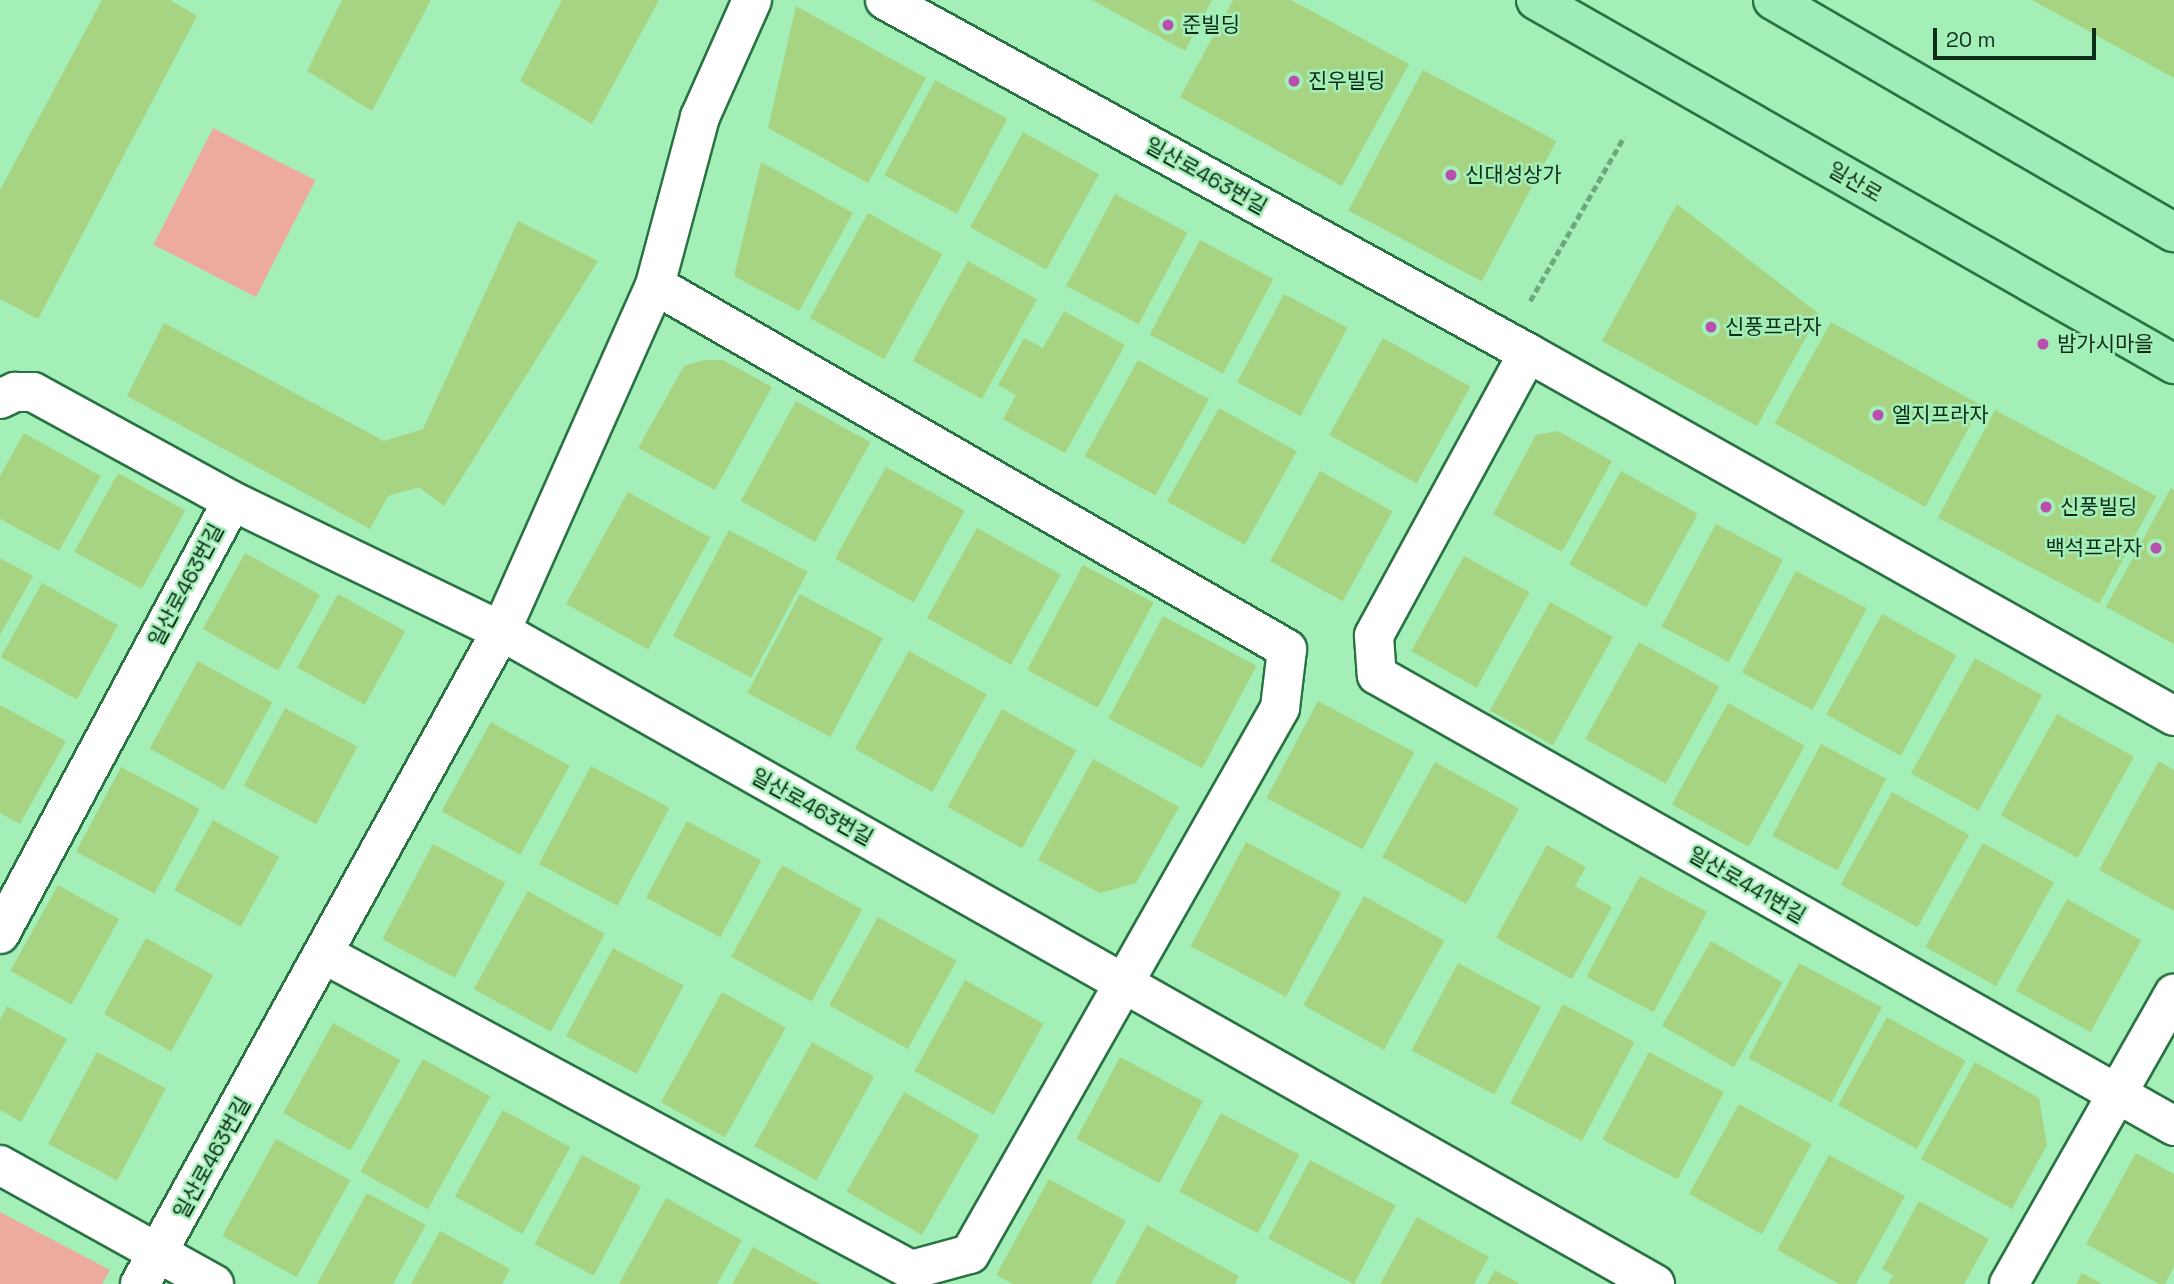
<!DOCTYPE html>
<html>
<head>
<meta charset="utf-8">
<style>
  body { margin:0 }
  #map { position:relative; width:2174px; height:1284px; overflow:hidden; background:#a4efb8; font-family:"Space Grotesk","Noto Sans KR",sans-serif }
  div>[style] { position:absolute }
  .green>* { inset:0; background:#edab9e; transform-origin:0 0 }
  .building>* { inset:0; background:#a7d482; transform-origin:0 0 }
  .path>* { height:4.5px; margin-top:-2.25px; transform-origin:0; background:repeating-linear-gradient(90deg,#6ea97e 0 7px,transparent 0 10.5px) }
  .roads { filter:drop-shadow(2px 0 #297343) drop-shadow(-2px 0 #297343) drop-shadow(0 2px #297343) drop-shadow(0 -2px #297343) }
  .minor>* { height:38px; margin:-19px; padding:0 19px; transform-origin:19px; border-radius:19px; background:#fff }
  .major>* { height:38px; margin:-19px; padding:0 19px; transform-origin:19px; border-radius:19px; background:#9eecb8 }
  .dots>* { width:19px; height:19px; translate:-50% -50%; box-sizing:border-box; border:4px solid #a4efb8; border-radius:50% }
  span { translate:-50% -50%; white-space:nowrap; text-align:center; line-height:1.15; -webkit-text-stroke:5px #a4efb8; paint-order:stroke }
  .poi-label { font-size:21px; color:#0e2d18 }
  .left { translate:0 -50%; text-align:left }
  .right { translate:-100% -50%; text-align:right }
  .street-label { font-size:21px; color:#0e2d18 }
  .scale { position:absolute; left:1933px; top:28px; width:163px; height:32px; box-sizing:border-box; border:4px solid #0e2d18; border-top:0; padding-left:9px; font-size:21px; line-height:24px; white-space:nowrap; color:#0e2d18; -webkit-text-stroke:5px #a4efb8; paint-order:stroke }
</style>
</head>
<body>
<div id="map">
  <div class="green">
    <i style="left:213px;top:128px;width:115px;height:131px;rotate:27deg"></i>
    <i style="clip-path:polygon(0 1212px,110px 1270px,102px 1284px,0 1284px)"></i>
  </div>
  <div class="building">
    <i style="clip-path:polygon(102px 0,170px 0,197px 16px,38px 319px,0 299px,0 190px)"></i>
    <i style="clip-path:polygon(342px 0,431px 0,372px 111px,307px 71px)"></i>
    <i style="clip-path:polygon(562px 0,659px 0,592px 124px,520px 81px)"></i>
    <i style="clip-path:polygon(1092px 0,1212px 0,1185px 51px)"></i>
    <i style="clip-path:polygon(1233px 0,1291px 0,1409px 64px,1342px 186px,1180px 97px)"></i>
    <i style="clip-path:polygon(2032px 0,2174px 0,2174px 78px)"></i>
    <i style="clip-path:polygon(796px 6px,926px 78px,868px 183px,768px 128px)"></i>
    <i style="left:1423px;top:70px;width:151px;height:159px;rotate:28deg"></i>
    <i style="left:935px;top:80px;width:82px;height:108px;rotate:28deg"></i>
    <i style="left:1023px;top:132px;width:87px;height:109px;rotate:29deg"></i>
    <i style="clip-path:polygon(761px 162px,853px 213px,799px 311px,734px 276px)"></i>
    <i style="left:1115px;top:194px;width:82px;height:104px;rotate:28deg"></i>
    <i style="clip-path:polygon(1677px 204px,1819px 314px,1757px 426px,1602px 341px)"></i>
    <i style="left:868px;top:213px;width:85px;height:120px;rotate:29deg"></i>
    <i style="clip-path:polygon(518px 221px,598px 261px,444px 506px,419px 487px,388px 496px,370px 529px,127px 396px,164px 323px,384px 441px,423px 429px)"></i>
    <i style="left:1200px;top:240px;width:83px;height:107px;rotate:28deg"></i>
    <i style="left:968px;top:261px;width:79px;height:114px;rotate:29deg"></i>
    <i style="left:1284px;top:294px;width:72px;height:100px;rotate:28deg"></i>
    <i style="clip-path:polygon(1064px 311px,1125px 345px,1065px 453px,1003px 419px,1016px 395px,998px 385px,1024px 338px,1043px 348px)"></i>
    <i style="left:1831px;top:322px;width:172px;height:116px;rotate:29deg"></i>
    <i style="left:1383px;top:338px;width:100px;height:111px;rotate:29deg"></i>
    <i style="clip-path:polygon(704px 360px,723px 360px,772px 387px,715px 490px,638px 448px,684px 366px)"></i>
    <i style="left:1138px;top:360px;width:81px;height:110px;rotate:29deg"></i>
    <i style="left:796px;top:401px;width:85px;height:114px;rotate:29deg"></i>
    <i style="left:1219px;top:408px;width:89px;height:107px;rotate:29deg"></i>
    <i style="left:1995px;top:410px;width:183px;height:122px;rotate:28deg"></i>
    <i style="clip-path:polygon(1558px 431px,1612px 461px,1562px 552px,1493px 514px,1536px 435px)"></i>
    <i style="clip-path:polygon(24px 433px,101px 476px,59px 551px,0 519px,0 476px)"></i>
    <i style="left:886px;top:467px;width:90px;height:105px;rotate:29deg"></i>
    <i style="left:1320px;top:471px;width:83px;height:103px;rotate:29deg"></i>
    <i style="left:1621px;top:471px;width:88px;height:107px;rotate:29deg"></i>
    <i style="left:118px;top:473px;width:77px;height:90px;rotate:29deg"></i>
    <i style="clip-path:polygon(2171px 488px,2174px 490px,2174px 644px,2106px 607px)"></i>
    <i style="left:628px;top:492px;width:94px;height:128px;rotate:29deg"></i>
    <i style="left:1716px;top:524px;width:76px;height:116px;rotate:28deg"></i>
    <i style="left:977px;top:528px;width:96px;height:103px;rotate:29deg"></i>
    <i style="left:729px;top:530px;width:89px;height:120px;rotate:28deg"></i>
    <i style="left:245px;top:553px;width:86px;height:87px;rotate:29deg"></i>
    <i style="left:1464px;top:556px;width:75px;height:109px;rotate:29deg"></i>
    <i style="clip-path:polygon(0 558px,33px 576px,0 635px)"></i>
    <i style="left:1083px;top:565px;width:80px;height:119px;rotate:28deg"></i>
    <i style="left:1796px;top:571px;width:80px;height:115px;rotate:28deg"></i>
    <i style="left:42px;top:583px;width:87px;height:85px;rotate:29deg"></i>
    <i style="left:338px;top:594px;width:77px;height:84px;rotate:29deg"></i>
    <i style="left:800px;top:594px;width:94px;height:112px;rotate:28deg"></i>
    <i style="left:1550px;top:602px;width:72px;height:124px;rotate:29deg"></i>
    <i style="left:1882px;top:614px;width:85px;height:115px;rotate:29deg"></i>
    <i style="left:1163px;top:616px;width:106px;height:116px;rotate:28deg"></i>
    <i style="left:1639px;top:642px;width:92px;height:111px;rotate:29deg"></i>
    <i style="left:909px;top:651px;width:89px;height:112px;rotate:29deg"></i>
    <i style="left:1975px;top:658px;width:77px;height:132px;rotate:29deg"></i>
    <i style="left:198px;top:661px;width:85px;height:100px;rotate:29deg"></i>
    <i style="left:1318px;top:701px;width:109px;height:110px;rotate:28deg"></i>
    <i style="left:1728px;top:703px;width:88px;height:116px;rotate:29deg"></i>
    <i style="clip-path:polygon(0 705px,66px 741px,20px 824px,0 813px)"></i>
    <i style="left:285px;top:708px;width:82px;height:88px;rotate:28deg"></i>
    <i style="left:1002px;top:709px;width:85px;height:112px;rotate:29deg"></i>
    <i style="left:2057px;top:714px;width:88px;height:116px;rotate:29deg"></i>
    <i style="left:491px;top:722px;width:90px;height:102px;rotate:29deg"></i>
    <i style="left:1821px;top:744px;width:74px;height:104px;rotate:28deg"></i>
    <i style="clip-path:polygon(1093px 759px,1179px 807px,1136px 883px,1100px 893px,1038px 860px)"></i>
    <i style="clip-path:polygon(2159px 761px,2174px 770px,2174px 911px,2099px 870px)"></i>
    <i style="left:1435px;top:762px;width:96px;height:109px;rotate:29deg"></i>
    <i style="left:591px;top:766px;width:89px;height:111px;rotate:28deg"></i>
    <i style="left:121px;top:767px;width:89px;height:96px;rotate:28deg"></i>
    <i style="left:1892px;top:792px;width:88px;height:106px;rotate:29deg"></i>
    <i style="left:213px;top:820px;width:76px;height:80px;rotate:29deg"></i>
    <i style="left:687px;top:821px;width:84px;height:87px;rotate:28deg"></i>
    <i style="left:1246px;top:842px;width:108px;height:118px;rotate:28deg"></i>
    <i style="left:1983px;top:843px;width:81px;height:119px;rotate:29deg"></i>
    <i style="left:433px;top:844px;width:82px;height:108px;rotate:28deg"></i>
    <i style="clip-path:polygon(1547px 845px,1586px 867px,1575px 886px,1612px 907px,1572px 979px,1496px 938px)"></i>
    <i style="left:782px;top:865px;width:92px;height:105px;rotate:29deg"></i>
    <i style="left:1640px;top:876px;width:76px;height:114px;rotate:28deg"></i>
    <i style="left:58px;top:885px;width:70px;height:98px;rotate:29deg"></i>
    <i style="left:528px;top:891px;width:88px;height:112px;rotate:29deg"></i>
    <i style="left:1364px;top:896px;width:92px;height:125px;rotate:29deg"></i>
    <i style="left:2067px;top:899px;width:85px;height:105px;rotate:29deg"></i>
    <i style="left:878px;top:917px;width:90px;height:101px;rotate:29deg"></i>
    <i style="left:146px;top:938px;width:77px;height:87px;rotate:29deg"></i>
    <i style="left:1711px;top:941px;width:83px;height:98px;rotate:30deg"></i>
    <i style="left:613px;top:948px;width:80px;height:100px;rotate:28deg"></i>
    <i style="left:1458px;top:963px;width:94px;height:99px;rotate:28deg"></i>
    <i style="left:1799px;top:963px;width:94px;height:108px;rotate:28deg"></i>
    <i style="left:965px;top:980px;width:90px;height:104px;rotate:29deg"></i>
    <i style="left:722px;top:992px;width:73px;height:126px;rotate:29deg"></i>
    <i style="left:1563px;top:1004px;width:81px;height:112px;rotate:28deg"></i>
    <i style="clip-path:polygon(7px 1006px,67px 1039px,21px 1122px,0 1110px,0 1020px)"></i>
    <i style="left:1887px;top:1017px;width:90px;height:101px;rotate:29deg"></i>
    <i style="left:333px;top:1023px;width:77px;height:103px;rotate:29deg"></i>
    <i style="left:812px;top:1042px;width:71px;height:119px;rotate:29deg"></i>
    <i style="left:97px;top:1052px;width:78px;height:104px;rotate:28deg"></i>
    <i style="left:1649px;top:1052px;width:85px;height:99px;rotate:28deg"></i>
    <i style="left:1120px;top:1057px;width:94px;height:93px;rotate:28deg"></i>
    <i style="left:423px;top:1059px;width:77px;height:129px;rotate:29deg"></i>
    <i style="clip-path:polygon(1975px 1062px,2039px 1098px,2047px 1145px,2012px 1209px,1921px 1159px)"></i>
    <i style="left:904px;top:1092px;width:87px;height:115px;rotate:30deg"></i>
    <i style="left:1739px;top:1104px;width:83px;height:103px;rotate:29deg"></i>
    <i style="left:503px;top:1110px;width:77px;height:99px;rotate:29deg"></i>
    <i style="left:1221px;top:1113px;width:89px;height:89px;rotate:28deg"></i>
    <i style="left:276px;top:1139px;width:85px;height:111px;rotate:29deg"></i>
    <i style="clip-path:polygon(2136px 1153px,2174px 1174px,2174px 1267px,2165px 1284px,2159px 1284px,2086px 1244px)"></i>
    <i style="left:582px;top:1155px;width:67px;height:101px;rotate:28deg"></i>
    <i style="clip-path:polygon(1829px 1155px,1905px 1196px,1856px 1284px,1839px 1284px,1777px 1250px)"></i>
    <i style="left:1310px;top:1160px;width:97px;height:89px;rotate:28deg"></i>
    <i style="clip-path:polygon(1049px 1179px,1126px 1221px,1091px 1284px,1013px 1284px,996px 1275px)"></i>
    <i style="clip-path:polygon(367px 1193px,426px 1225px,393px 1284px,317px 1284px)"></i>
    <i style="clip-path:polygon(666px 1198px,742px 1240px,717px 1284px,619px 1284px)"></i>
    <i style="clip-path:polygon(1919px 1201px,1989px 1239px,1964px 1284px,1888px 1284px,1893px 1275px,1882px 1269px)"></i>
    <i style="clip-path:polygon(1417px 1217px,1489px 1257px,1474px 1284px,1380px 1284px)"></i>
    <i style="clip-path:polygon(1147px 1225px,1239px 1276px,1235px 1284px,1115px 1284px)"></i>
    <i style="clip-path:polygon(440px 1231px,510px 1269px,502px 1284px,411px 1284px)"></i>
    <i style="clip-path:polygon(753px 1247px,820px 1284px,732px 1284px)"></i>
    <i style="clip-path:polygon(1495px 1270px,1520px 1284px,1487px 1284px)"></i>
    <i style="clip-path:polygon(2082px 1273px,2102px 1284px,2076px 1284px)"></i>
  </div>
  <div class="path">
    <i style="left:1530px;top:301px;width:189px;rotate:-60.2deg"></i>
  </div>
  <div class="roads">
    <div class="minor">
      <i style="left:885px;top:0;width:734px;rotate:28.77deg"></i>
      <i style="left:1528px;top:353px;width:741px;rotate:29.33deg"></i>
      <i style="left:1528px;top:353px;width:322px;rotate:118.6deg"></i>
      <i style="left:1374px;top:636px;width:39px;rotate:86deg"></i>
      <i style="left:1377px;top:675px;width:916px;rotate:29.5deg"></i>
      <i style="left:0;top:399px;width:17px;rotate:-25deg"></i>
      <i style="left:15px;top:392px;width:18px"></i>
      <i style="left:33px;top:392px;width:227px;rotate:28.7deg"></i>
      <i style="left:232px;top:501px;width:299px;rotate:25.8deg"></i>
      <i style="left:501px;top:631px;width:1326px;rotate:29.5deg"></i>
      <i style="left:0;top:934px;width:491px;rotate:-61.8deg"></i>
      <i style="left:324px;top:954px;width:667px;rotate:28.29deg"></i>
      <i style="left:911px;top:1270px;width:61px;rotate:-15.2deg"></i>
      <i style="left:970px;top:1254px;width:628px;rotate:-60.41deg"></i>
      <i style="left:1280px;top:708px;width:59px;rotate:-83.2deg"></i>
      <i style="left:1287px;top:649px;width:729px;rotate:-150.06deg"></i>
      <i style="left:0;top:1165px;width:245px;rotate:29.1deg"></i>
      <i style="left:140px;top:1284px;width:746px;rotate:-61.06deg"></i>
      <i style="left:501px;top:631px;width:379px;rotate:-66deg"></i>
      <i style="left:655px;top:285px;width:174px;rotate:-75deg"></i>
      <i style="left:700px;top:117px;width:128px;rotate:-66deg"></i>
      <i style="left:2009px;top:1284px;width:334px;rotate:-60.4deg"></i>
    </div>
    <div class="major">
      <i style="left:1536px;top:0;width:735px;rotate:29.71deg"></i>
      <i style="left:1773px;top:0;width:463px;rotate:30.1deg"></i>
    </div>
  </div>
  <div class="dots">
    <i style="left:1168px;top:25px;background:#ba4eae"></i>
    <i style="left:1294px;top:81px;background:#ba4eae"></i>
    <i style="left:1451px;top:175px;background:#ba4eae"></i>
    <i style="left:1711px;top:327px;background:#ba4eae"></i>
    <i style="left:2043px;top:344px;background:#ba4eae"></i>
    <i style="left:1878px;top:415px;background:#ba4eae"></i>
    <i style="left:2046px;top:507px;background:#ba4eae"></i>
    <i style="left:2156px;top:548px;background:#ba4eae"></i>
  </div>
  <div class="poi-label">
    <span class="left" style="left:1182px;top:25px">준빌딩</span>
    <span class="left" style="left:1308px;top:81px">진우빌딩</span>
    <span class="left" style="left:1465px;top:175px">신대성상가</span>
    <span class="left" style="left:1725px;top:327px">신풍프라자</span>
    <span class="left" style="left:2057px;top:344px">밤가시마을</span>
    <span class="left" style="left:1892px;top:415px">엘지프라자</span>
    <span class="left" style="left:2060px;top:507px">신풍빌딩</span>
    <span class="right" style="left:2142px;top:548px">백석프라자</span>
  </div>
  <div class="street-label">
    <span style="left:1206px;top:176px;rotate:29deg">일산로463번길</span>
    <span style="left:1855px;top:182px;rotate:30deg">일산로</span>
    <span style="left:186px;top:585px;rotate:-62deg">일산로463번길</span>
    <span style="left:812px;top:807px;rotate:29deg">일산로463번길</span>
    <span style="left:1747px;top:885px;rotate:30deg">일산로441번길</span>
    <span style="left:212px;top:1158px;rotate:-61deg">일산로463번길</span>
  </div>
  <div class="scale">20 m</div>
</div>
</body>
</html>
